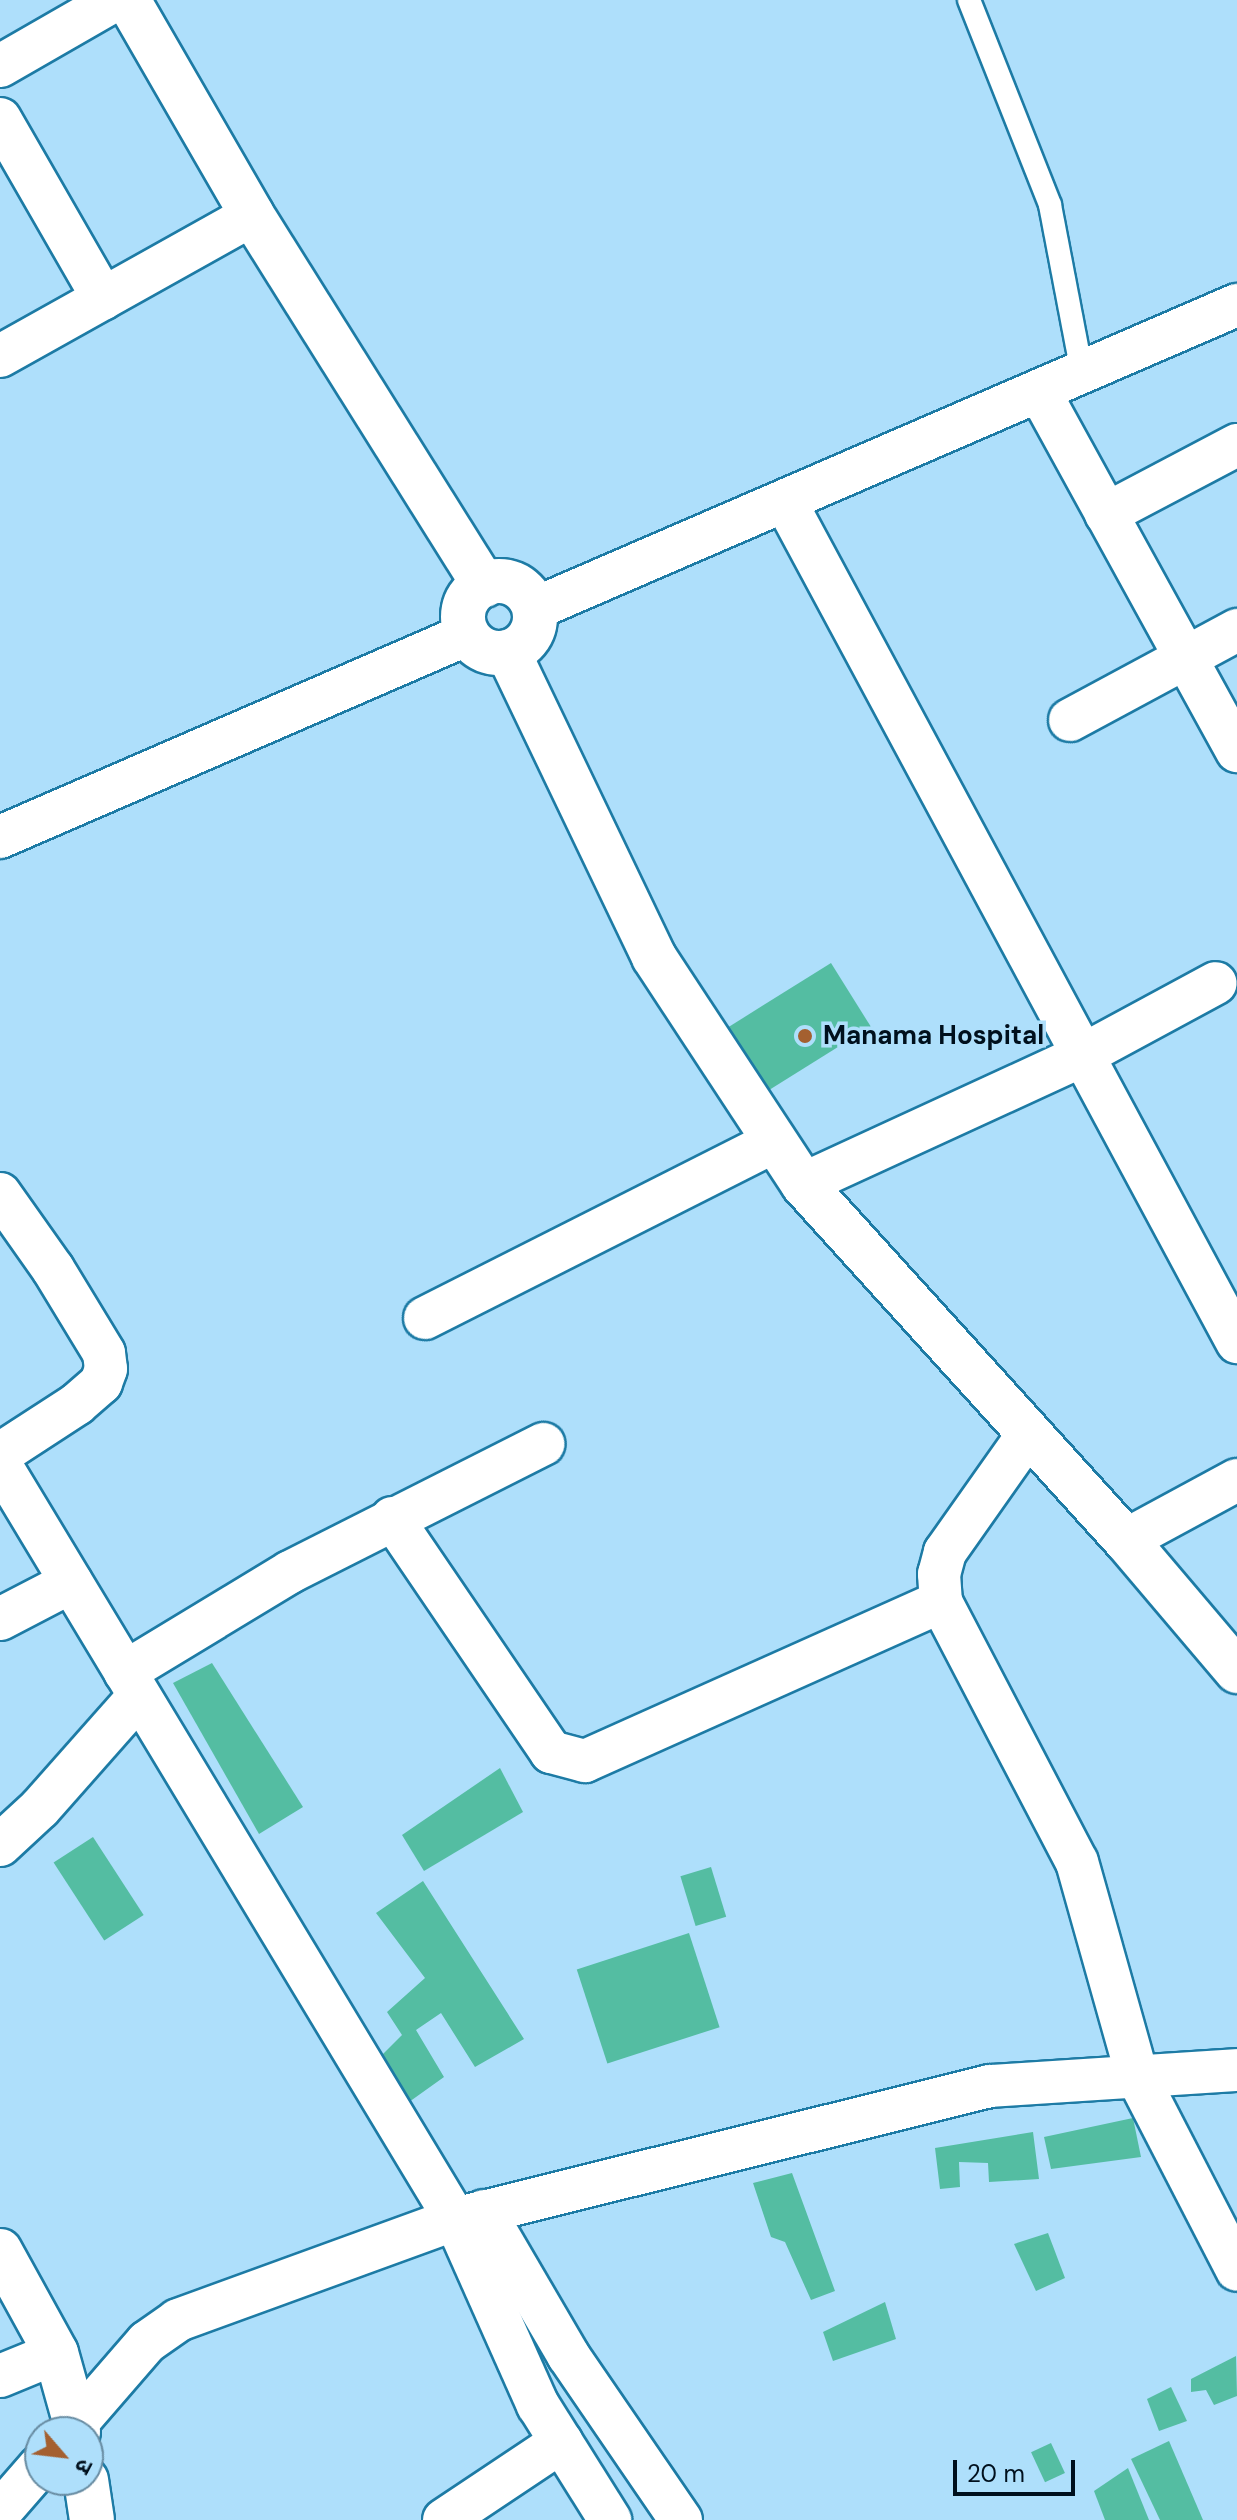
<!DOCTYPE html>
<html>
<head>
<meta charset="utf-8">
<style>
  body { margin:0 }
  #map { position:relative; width:1237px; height:2520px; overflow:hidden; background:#aedffb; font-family:"DM Sans","Noto Sans Devanagari",sans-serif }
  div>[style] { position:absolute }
  .building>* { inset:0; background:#54bda2; transform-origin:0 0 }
  .roads { filter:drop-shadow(2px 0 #1d7ba5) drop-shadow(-2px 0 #1d7ba5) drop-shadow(0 2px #1d7ba5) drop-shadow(0 -2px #1d7ba5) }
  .lane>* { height:22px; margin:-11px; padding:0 11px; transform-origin:11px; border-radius:11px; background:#fff }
  .street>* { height:42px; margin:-21px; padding:0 21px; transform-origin:21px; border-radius:21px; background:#fff }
  .secondary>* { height:44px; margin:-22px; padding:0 22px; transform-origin:22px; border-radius:22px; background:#fff }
  .secondary>.ring { margin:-22px; padding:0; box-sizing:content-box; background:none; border:44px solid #fff; border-radius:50% }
  .dots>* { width:22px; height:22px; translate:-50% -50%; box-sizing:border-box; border:4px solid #aedffb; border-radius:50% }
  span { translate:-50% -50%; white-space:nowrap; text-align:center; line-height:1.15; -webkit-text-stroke:7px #aedffb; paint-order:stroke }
  .poi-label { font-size:26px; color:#00101d; font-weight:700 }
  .left { translate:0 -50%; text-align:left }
  .north { position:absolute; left:24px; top:2416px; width:80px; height:80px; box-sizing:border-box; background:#aedffb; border:2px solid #688ca2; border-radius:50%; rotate:118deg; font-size:22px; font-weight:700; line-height:32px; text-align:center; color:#00101d }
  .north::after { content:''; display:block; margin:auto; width:28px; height:36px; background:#a46030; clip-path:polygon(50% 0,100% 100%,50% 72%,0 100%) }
  .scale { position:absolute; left:953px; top:2460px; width:122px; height:36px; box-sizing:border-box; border:4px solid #00101d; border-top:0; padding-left:10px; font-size:24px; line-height:28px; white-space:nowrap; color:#00101d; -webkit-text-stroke:6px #aedffb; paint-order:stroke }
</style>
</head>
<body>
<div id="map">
  <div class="building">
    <i style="left:831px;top:963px;width:75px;height:125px;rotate:58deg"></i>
    <i style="clip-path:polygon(212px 1663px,303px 1807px,259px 1834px,173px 1683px)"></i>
    <i style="clip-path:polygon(500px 1768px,523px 1812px,424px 1871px,402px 1835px)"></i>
    <i style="left:93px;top:1837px;width:93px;height:47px;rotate:57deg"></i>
    <i style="left:711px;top:1867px;width:52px;height:32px;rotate:73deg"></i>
    <i style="clip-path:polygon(423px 1881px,524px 2039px,475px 2067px,441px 2013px,416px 2030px,444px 2077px,409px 2102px,380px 2057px,402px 2035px,387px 2012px,425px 1978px,376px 1913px)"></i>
    <i style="left:689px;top:1933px;width:99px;height:118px;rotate:72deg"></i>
    <i style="clip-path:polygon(1133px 2118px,1141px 2157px,1051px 2169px,1044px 2137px)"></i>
    <i style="clip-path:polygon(1033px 2132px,1039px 2179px,989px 2182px,988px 2163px,959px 2162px,960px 2187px,940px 2189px,935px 2148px)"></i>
    <i style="clip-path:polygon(792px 2173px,835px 2291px,811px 2300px,785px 2242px,771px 2237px,753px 2183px)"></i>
    <i style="clip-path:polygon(1048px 2233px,1065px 2278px,1036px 2291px,1014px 2244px)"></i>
    <i style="clip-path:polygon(885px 2302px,896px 2339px,833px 2361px,823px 2332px)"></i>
    <i style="clip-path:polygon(1236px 2356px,1237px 2396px,1214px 2405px,1206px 2390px,1191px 2392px,1191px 2379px)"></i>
    <i style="clip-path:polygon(1171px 2387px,1187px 2421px,1159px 2431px,1147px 2399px)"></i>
    <i style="clip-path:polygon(1169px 2441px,1203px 2520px,1160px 2520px,1131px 2459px)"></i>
    <i style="left:1051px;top:2443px;width:33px;height:22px;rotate:65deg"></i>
    <i style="clip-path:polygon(1128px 2468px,1149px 2520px,1105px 2520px,1094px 2491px)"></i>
  </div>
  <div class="roads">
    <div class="lane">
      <i style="left:969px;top:0;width:220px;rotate:68.4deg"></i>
      <i style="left:1050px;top:205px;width:170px;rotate:79.2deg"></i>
    </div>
    <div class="street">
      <i style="left:0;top:66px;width:133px;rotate:-29.9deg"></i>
      <i style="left:0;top:119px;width:207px;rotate:60.1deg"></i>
      <i style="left:0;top:356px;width:289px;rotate:-29.2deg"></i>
      <i style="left:1039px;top:391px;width:411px;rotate:61.2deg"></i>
      <i style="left:785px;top:501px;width:955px;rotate:61.74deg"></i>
      <i style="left:1106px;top:514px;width:148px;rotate:-27.8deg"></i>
      <i style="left:534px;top:609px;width:766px;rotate:-23.39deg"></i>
      <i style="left:1070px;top:720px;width:190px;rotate:-28.3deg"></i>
      <i style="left:0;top:837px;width:510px;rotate:-23.45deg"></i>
      <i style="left:803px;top:1184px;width:306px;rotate:-24.7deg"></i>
      <i style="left:1081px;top:1056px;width:153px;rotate:-28.4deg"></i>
      <i style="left:0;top:1194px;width:92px;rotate:54.8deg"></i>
      <i style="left:53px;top:1269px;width:98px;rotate:58.7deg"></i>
      <i style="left:104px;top:1353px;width:16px;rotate:83deg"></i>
      <i style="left:106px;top:1369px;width:15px;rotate:110deg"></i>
      <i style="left:101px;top:1383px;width:32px;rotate:139deg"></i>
      <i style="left:77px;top:1404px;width:92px;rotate:147deg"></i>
      <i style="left:425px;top:1318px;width:392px;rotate:-26.8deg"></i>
      <i style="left:1029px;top:1433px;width:146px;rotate:125.2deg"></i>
      <i style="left:945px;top:1552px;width:23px;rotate:105deg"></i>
      <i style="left:939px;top:1574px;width:28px;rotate:86deg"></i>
      <i style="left:941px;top:1602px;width:293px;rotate:62.4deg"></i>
      <i style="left:1077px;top:1862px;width:222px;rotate:74.3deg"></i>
      <i style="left:1137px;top:2076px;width:218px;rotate:62.7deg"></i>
      <i style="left:0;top:1464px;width:882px;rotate:58.92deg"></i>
      <i style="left:455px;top:2219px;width:204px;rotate:66deg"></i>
      <i style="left:538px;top:2405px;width:136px;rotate:57.9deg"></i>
      <i style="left:392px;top:1518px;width:283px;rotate:55.8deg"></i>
      <i style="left:551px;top:1752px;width:35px;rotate:15deg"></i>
      <i style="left:585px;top:1761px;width:390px;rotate:-24.1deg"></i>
      <i style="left:1126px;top:1540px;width:126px;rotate:-28.4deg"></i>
      <i style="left:0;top:1619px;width:80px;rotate:-27.5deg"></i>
      <i style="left:125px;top:1672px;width:193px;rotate:-31.2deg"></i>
      <i style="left:290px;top:1572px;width:284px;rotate:-26.8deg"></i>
      <i style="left:0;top:1845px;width:54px;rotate:-42.8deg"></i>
      <i style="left:40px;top:1808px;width:149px;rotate:-48.5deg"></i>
      <i style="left:484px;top:2211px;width:167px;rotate:59.7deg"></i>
      <i style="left:568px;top:2355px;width:200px;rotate:55.6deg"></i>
      <i style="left:0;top:2376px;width:61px;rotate:-22.3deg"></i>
      <i style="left:69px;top:2432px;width:119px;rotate:-49.1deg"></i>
      <i style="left:147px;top:2342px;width:38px;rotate:-35deg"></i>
      <i style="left:178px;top:2320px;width:295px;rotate:-20deg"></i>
      <i style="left:455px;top:2219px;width:551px;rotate:-13.96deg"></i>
      <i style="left:990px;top:2086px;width:248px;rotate:-3.7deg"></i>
      <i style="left:0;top:2512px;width:61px;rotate:-49deg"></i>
      <i style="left:444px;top:2520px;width:141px;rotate:-33.7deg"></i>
    </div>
    <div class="secondary">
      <i style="left:128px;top:0;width:248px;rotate:60deg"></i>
      <i style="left:252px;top:215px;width:437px;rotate:57.9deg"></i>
      <i class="ring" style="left:463px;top:581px;width:28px;height:28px"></i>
      <i style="left:508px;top:652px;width:338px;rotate:64.4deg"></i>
      <i style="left:654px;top:957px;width:272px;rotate:56.7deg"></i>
      <i style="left:803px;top:1184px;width:481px;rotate:47.8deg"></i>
      <i style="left:1126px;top:1540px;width:172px;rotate:49.7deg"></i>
      <i style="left:0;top:2251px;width:116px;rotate:61.2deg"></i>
      <i style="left:56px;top:2353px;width:82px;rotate:74.4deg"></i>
      <i style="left:86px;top:2480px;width:40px;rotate:81.5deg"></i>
    </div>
  </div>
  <div class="dots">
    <i style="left:805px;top:1036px;background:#a46030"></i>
  </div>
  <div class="poi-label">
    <span class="left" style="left:823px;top:1036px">Manama Hospital</span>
  </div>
  <div class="north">उ</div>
  <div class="scale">20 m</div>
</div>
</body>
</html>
